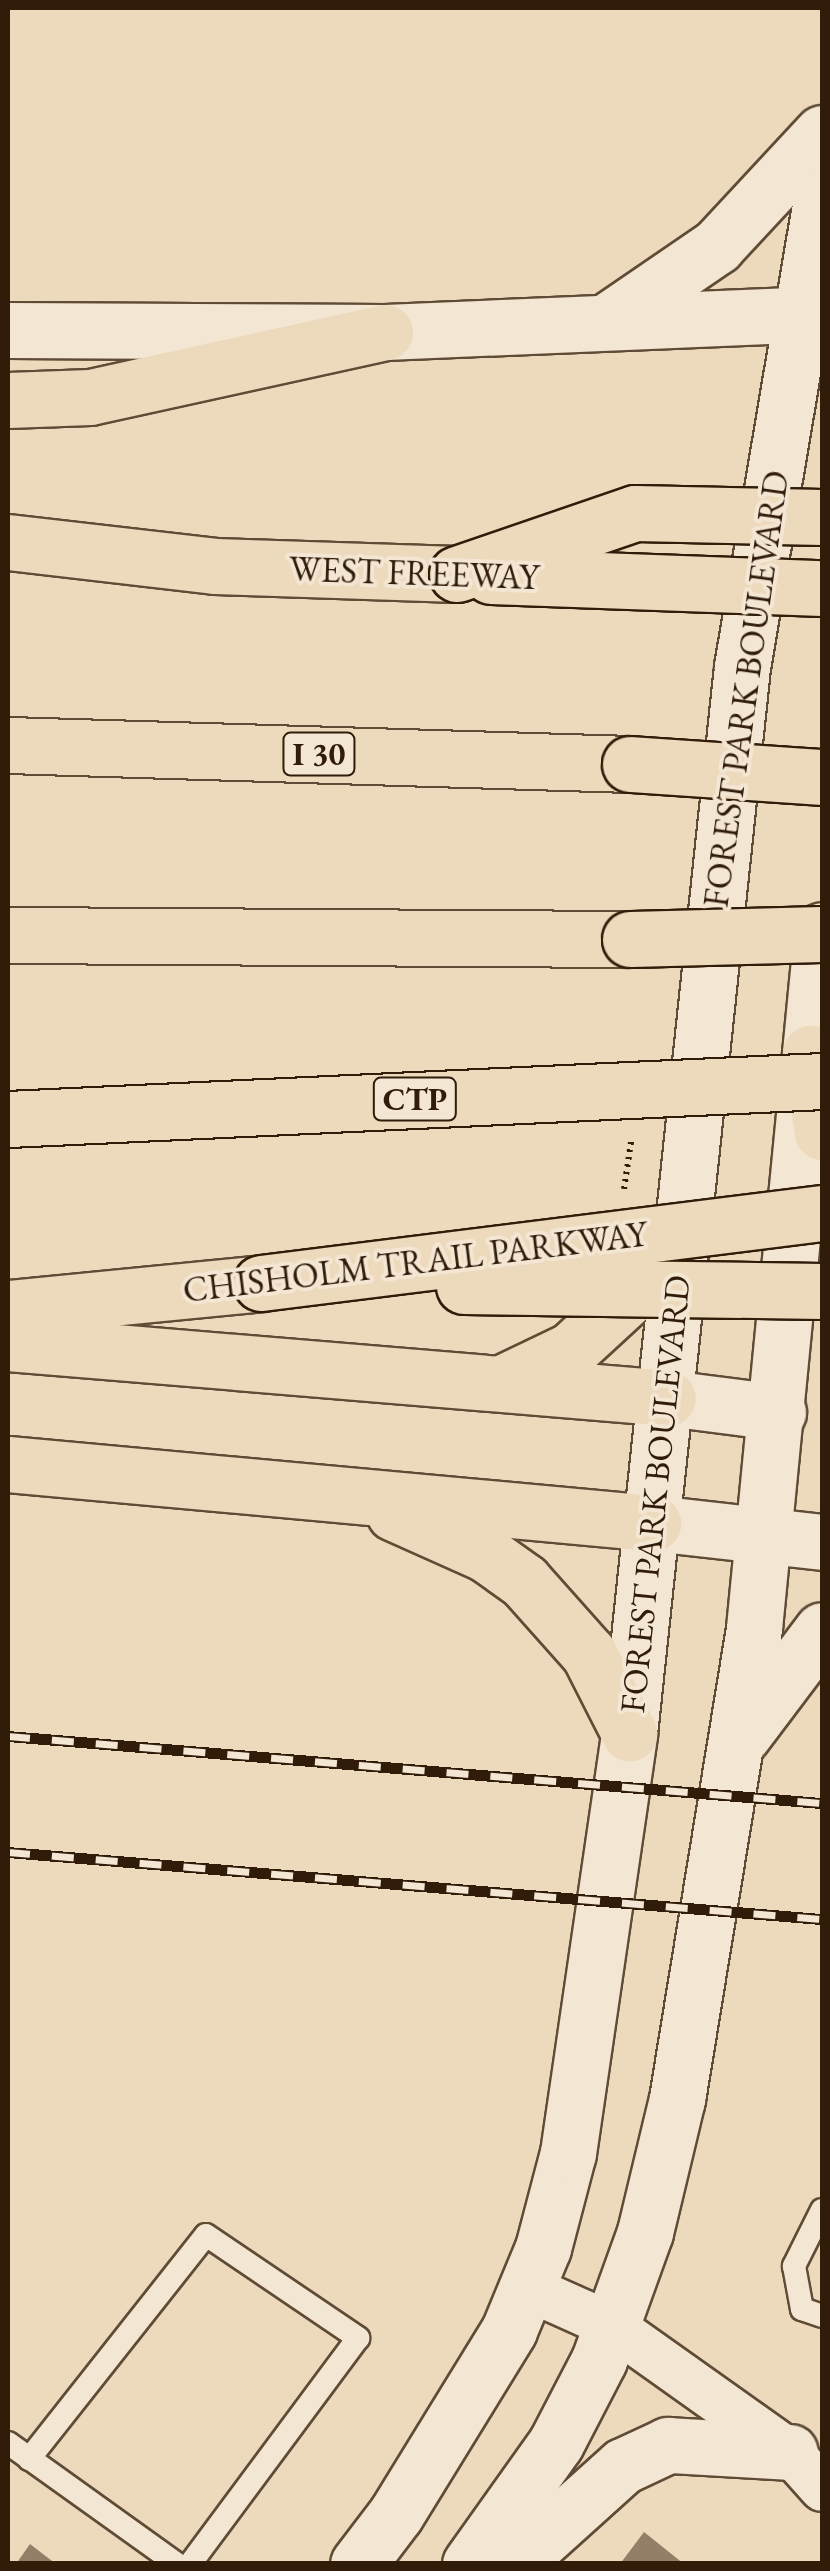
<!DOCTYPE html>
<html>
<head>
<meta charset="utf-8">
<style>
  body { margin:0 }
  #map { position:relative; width:830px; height:2571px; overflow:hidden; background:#edd9bc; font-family:"EB Garamond",serif }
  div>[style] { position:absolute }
  .building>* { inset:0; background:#937e67 }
  .path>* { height:6px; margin-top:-3px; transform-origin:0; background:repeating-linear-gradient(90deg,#311c0a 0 2.5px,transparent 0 7.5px) }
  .roads { filter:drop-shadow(2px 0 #604b36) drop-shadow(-2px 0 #604b36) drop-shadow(0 2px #604b36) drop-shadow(0 -2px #604b36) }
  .lane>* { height:22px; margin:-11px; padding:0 11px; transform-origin:11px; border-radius:11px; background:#f3e6d3 }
  .street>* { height:45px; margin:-22.5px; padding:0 22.5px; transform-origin:22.5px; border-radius:22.5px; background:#f3e6d3 }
  .secondary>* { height:55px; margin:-27.5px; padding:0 27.5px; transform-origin:27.5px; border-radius:27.5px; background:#f3e6d3 }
  .highway>* { height:55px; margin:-27.5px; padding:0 27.5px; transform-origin:27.5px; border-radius:27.5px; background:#edd9bc }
  .rail>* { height:11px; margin-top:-5.5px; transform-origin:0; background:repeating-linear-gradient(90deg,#f3e6d3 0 22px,#311c0a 0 44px); box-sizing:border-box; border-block:2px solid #311c0a }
  .bridges { filter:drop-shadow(2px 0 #311c0a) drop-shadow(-2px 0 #311c0a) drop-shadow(0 2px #311c0a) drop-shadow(0 -2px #311c0a) }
  .highway-bridge>* { height:55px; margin:-27.5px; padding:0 27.5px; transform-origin:27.5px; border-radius:27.5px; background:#edd9bc }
  span { translate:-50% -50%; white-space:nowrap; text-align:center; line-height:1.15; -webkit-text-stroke:8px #f3e6d3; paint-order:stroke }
  .shield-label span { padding:2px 8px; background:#f3e6d3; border:2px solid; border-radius:8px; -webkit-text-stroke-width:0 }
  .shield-label { font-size:32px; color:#311c0a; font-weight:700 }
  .street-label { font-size:35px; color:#311c0a }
  .frame { position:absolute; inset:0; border:10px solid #311c0a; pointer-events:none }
</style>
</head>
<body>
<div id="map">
  <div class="building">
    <i style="clip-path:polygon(644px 2532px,684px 2564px,620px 2564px)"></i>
    <i style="clip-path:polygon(30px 2544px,56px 2564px,16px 2564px)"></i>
  </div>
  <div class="path">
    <i style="left:624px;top:1189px;width:48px;rotate:-81.5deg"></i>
  </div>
  <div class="roads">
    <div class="lane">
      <i style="left:822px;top:2210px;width:63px;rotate:116.6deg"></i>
      <i style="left:794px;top:2266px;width:44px;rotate:79.5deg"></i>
      <i style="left:802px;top:2309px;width:21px;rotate:19deg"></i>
      <i style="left:8px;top:2443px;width:208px;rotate:35.6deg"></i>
      <i style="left:29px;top:2459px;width:285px;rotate:-51.7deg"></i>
      <i style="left:206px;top:2235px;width:184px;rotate:34.1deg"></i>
      <i style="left:358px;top:2338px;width:282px;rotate:126.6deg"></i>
    </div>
    <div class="street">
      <i style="left:526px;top:2287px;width:93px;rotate:24.1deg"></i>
      <i style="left:611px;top:2325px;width:219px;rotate:35.4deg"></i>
      <i style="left:790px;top:2452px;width:48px;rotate:48.4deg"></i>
    </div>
    <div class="secondary">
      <i style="left:609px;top:320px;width:131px;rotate:-34.4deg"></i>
      <i style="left:717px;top:246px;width:154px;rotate:-47.1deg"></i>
      <i style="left:8px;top:330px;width:377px;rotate:0.3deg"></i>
      <i style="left:385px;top:332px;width:437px;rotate:-2.4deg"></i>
      <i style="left:668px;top:1398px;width:111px;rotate:7.3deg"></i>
      <i style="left:653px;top:1523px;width:170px;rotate:6.4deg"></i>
      <i style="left:743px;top:1735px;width:131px;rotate:-53deg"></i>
      <i style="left:358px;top:2564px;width:63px;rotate:-52.8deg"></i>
      <i style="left:396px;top:2514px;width:216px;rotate:-58.4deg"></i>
      <i style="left:509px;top:2330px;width:89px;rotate:-67.5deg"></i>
      <i style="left:543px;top:2248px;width:98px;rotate:-75.3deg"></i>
      <i style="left:568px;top:2153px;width:424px;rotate:-81.7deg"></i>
      <i style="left:629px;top:1733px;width:1072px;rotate:-83.95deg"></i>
      <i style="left:742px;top:667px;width:479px;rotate:-80.4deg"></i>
      <i style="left:470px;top:2564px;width:148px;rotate:-54.6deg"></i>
      <i style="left:556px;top:2443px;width:93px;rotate:-62.6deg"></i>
      <i style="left:599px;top:2360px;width:136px;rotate:-70.2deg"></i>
      <i style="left:645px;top:2232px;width:137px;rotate:-76.5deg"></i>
      <i style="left:677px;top:2099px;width:477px;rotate:-80.7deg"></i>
      <i style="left:754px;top:1628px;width:701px;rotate:-84.44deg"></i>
      <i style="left:514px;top:2564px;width:147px;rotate:-42deg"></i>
      <i style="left:623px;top:2466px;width:50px;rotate:-25deg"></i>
      <i style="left:668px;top:2445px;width:122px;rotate:3.3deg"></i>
    </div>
    <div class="highway">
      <i style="left:8px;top:400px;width:82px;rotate:-2.1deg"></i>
      <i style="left:90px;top:397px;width:302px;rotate:-12.4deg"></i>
      <i style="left:8px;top:542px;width:208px;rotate:6.6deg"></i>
      <i style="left:215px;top:566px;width:242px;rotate:1.9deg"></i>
      <i style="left:8px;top:745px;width:622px;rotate:1.75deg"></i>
      <i style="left:8px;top:935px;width:622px;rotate:0.37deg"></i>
      <i style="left:810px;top:1053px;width:80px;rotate:81.4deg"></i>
      <i style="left:8px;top:1308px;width:254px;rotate:-5.6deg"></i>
      <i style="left:8px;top:1343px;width:662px;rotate:4.76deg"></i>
      <i style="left:504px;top:1382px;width:74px;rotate:-25.5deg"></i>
      <i style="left:571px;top:1350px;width:103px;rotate:-42.6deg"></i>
      <i style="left:647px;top:1280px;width:24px;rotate:-60deg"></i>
      <i style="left:8px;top:1464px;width:648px;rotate:5.23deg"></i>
      <i style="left:394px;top:1513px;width:101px;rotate:24deg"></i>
      <i style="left:486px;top:1554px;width:47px;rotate:35.4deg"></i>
      <i style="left:524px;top:1581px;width:98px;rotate:48.3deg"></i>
      <i style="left:589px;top:1654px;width:89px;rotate:63.1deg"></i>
    </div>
  </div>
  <div class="rail">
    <i style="left:8px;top:1736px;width:817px;rotate:4.71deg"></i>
    <i style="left:8px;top:1852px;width:817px;rotate:4.71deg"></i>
  </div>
  <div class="bridges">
    <div class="highway-bridge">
      <i style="left:457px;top:574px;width:188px;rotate:-18.9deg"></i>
      <i style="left:635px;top:513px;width:187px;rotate:1.2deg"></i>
      <i style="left:491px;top:576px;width:331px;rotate:2.1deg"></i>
      <i style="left:630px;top:764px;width:192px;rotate:3.9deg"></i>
      <i style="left:630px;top:939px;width:192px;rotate:-1.5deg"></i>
      <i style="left:8px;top:1119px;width:815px;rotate:-2.67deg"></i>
      <i style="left:261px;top:1283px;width:565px;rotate:-7.11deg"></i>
      <i style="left:464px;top:1286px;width:358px;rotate:0.8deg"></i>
    </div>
  </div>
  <div class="shield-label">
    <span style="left:319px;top:754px">I 30</span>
    <span style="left:415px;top:1099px">CTP</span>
  </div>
  <div class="street-label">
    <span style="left:414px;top:573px;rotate:2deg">WEST FREEWAY</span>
    <span style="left:746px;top:689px;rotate:-82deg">FOREST PARK BOULEVARD</span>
    <span style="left:415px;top:1262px;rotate:-7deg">CHISHOLM TRAIL PARKWAY</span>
    <span style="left:655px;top:1494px;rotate:-84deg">FOREST PARK BOULEVARD</span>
  </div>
  <div class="frame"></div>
</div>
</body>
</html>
